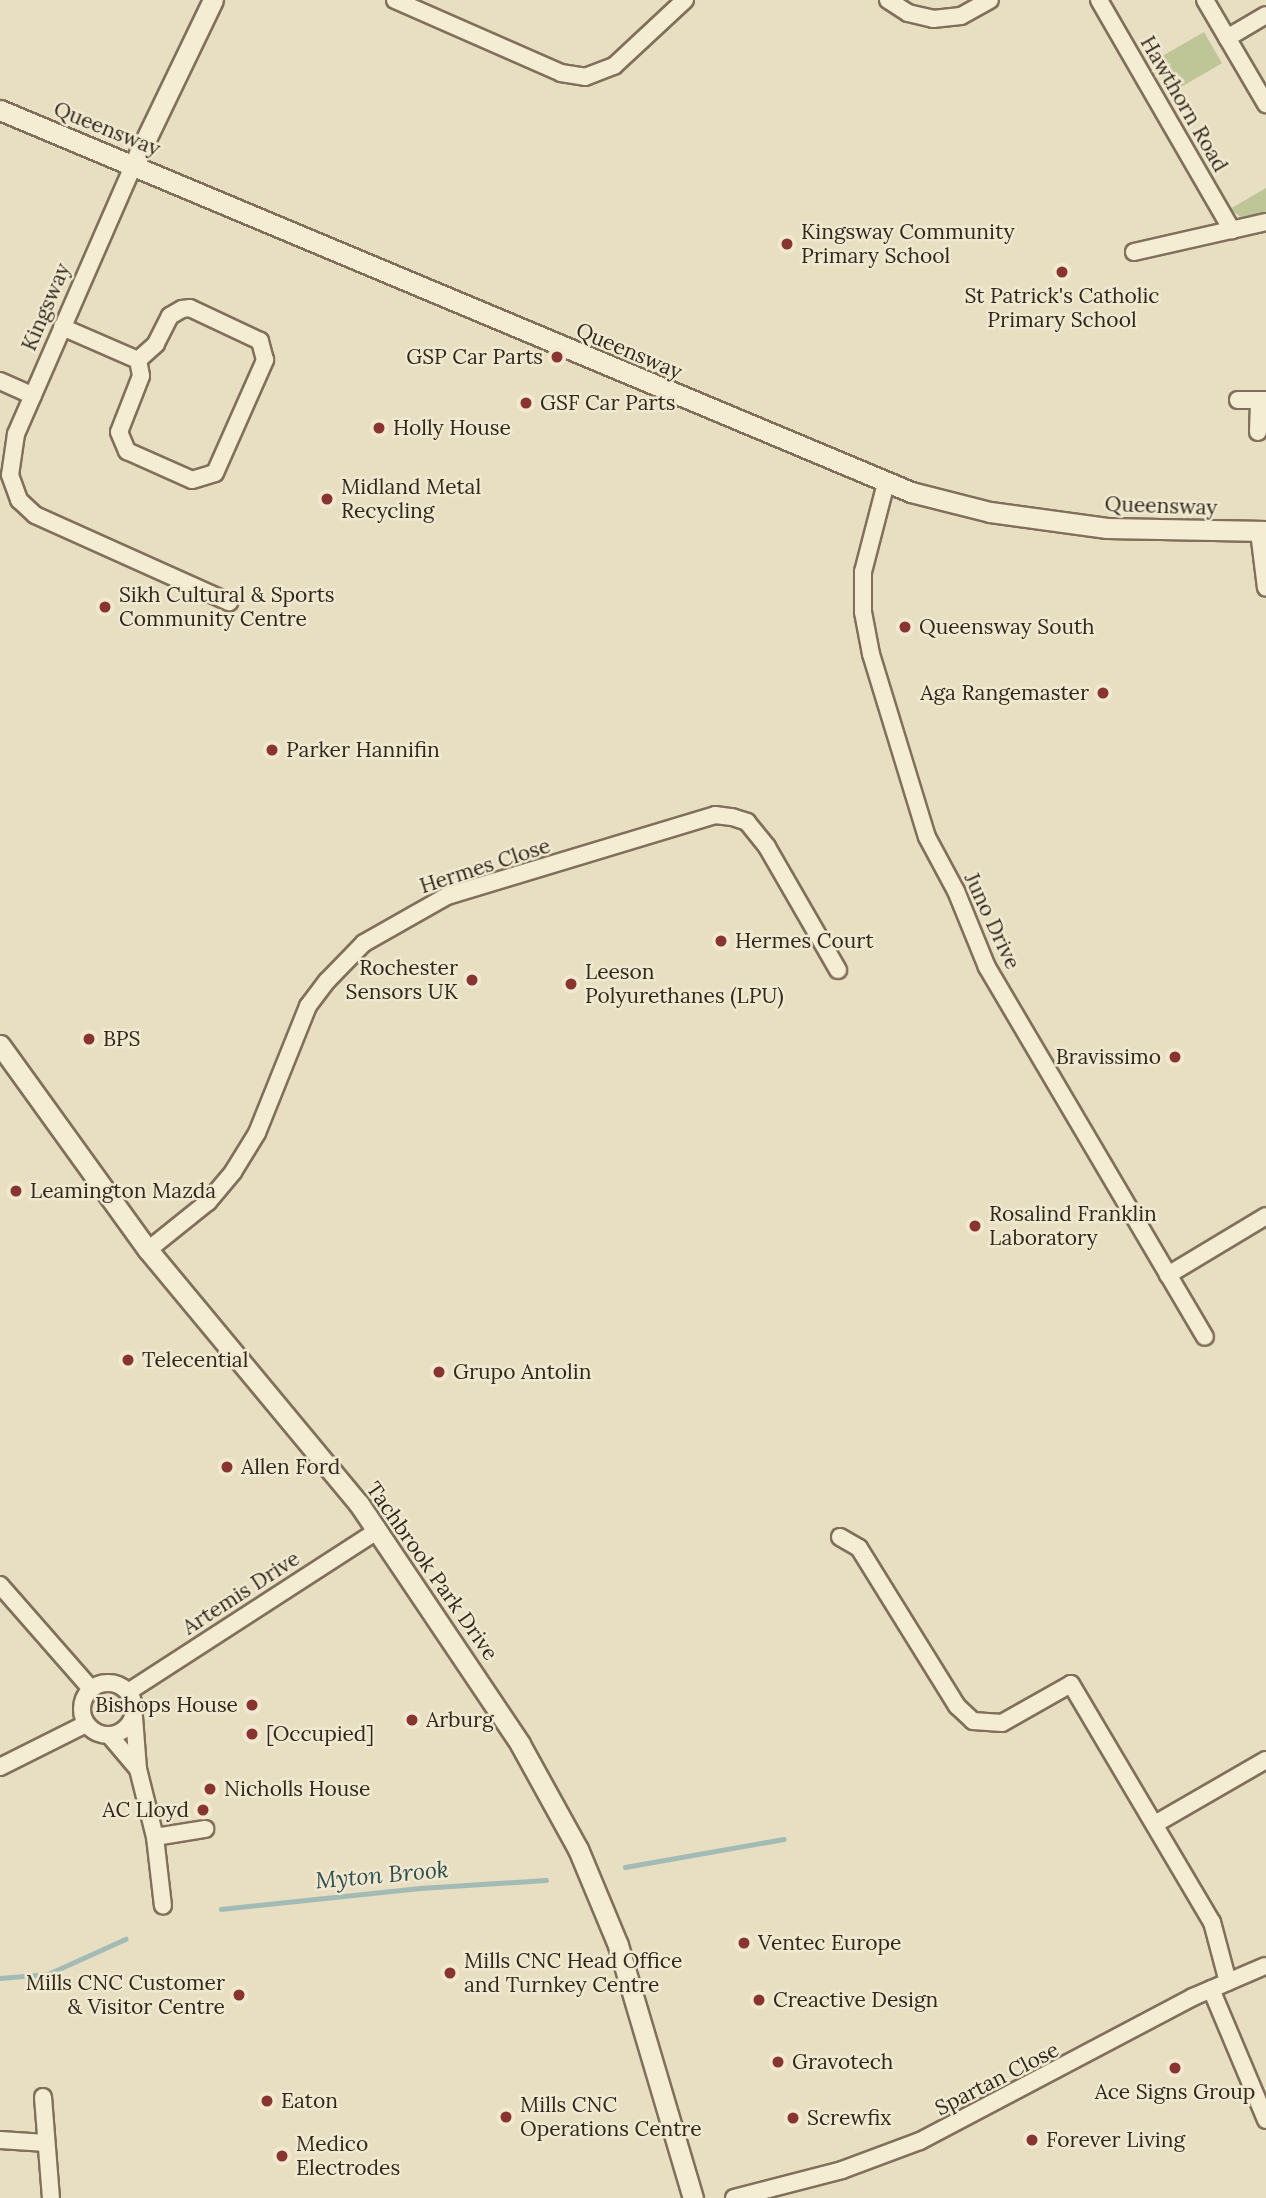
<!DOCTYPE html>
<html>
<head>
<meta charset="utf-8">
<style>
  body { margin:0 }
  #map { position:relative; width:1266px; height:2198px; overflow:hidden; background:#e8dec1; font-family:Lora,serif }
  div>[style] { position:absolute }
  .green>* { inset:0; background:#bec597; transform-origin:0 0 }
  .stream>* { height:4.5px; margin:-2.25px; padding:0 2.25px; transform-origin:2.25px; border-radius:2.25px; background:#a3bbb5 }
  .roads { filter:drop-shadow(2px 0 #80705b) drop-shadow(-2px 0 #80705b) drop-shadow(0 2px #80705b) drop-shadow(0 -2px #80705b) }
  .minor>* { height:16px; margin:-8px; padding:0 8px; transform-origin:8px; border-radius:8px; background:#f4ecd3 }
  .minor>.ring { margin:-8px; padding:0; box-sizing:content-box; background:none; border:16px solid #f4ecd3; border-radius:50% }
  .tertiary>* { height:19px; margin:-9.5px; padding:0 9.5px; transform-origin:9.5px; border-radius:9.5px; background:#f4ecd3 }
  .dots>* { width:19px; height:19px; translate:-50% -50%; box-sizing:border-box; border:4px solid #f1e8d0; border-radius:50% }
  span { translate:-50% -50%; white-space:nowrap; text-align:center; line-height:1.15; -webkit-text-stroke:5px #f1e8d0; paint-order:stroke }
  .street-label { font-size:21px; color:#31281d }
  .poi-label { font-size:21px; color:#31281d }
  .left { translate:0 -50%; text-align:left }
  .right { translate:-100% -50%; text-align:right }
  .water-label { font-size:23px; color:#2e4f4f; font-style:italic }
</style>
</head>
<body>
<div id="map">
  <div class="green">
    <i style="left:1204px;top:32px;width:36px;height:58px;rotate:60deg"></i>
    <i style="clip-path:polygon(1266px 188px,1266px 212px,1241px 217px,1230px 209px)"></i>
  </div>
  <div class="stream">
    <i style="left:625px;top:1867px;width:161px;rotate:-10deg"></i>
    <i style="left:221px;top:1909px;width:200px;rotate:-6deg"></i>
    <i style="left:420px;top:1888px;width:126px;rotate:-3.6deg"></i>
    <i style="left:0;top:1978px;width:48px;rotate:-4.8deg"></i>
    <i style="left:48px;top:1974px;width:85px;rotate:-24.4deg"></i>
  </div>
  <div class="roads">
    <div class="minor">
      <i style="left:395px;top:0;width:181px;rotate:23.7deg"></i>
      <i style="left:561px;top:73px;width:24px;rotate:9deg"></i>
      <i style="left:585px;top:77px;width:31px;rotate:-21deg"></i>
      <i style="left:614px;top:66px;width:97px;rotate:-42.9deg"></i>
      <i style="left:888px;top:0;width:24px;rotate:33deg"></i>
      <i style="left:908px;top:13px;width:26px;rotate:13deg"></i>
      <i style="left:933px;top:19px;width:28px;rotate:-6deg"></i>
      <i style="left:961px;top:16px;width:33px;rotate:-29deg"></i>
      <i style="left:1099px;top:0;width:266px;rotate:60deg"></i>
      <i style="left:1205px;top:0;width:121px;rotate:59.6deg"></i>
      <i style="left:1227px;top:38px;width:45px;rotate:-30.5deg"></i>
      <i style="left:134px;top:164px;width:295px;rotate:113.6deg"></i>
      <i style="left:16px;top:434px;width:41px;rotate:98.3deg"></i>
      <i style="left:10px;top:475px;width:27px;rotate:70deg"></i>
      <i style="left:19px;top:500px;width:22px;rotate:43deg"></i>
      <i style="left:35px;top:515px;width:213px;rotate:24.2deg"></i>
      <i style="left:1134px;top:252px;width:135px;rotate:-12.8deg"></i>
      <i style="left:62px;top:327px;width:83px;rotate:23.5deg"></i>
      <i style="left:138px;top:360px;width:16px;rotate:79deg"></i>
      <i style="left:141px;top:376px;width:60px;rotate:111.4deg"></i>
      <i style="left:119px;top:432px;width:21px;rotate:67deg"></i>
      <i style="left:127px;top:451px;width:71px;rotate:24deg"></i>
      <i style="left:192px;top:480px;width:24px;rotate:-17deg"></i>
      <i style="left:215px;top:473px;width:124px;rotate:-66.1deg"></i>
      <i style="left:265px;top:360px;width:20px;rotate:-105deg"></i>
      <i style="left:260px;top:341px;width:77px;rotate:-154.8deg"></i>
      <i style="left:190px;top:308px;width:8px;rotate:173deg"></i>
      <i style="left:182px;top:309px;width:14px;rotate:150deg"></i>
      <i style="left:170px;top:316px;width:31px;rotate:117deg"></i>
      <i style="left:156px;top:344px;width:24px;rotate:138deg"></i>
      <i style="left:0;top:381px;width:36px;rotate:24deg"></i>
      <i style="left:1238px;top:400px;width:28px"></i>
      <i style="left:1258px;top:432px;width:31px;rotate:-88deg"></i>
      <i style="left:886px;top:483px;width:92px;rotate:104.5deg"></i>
      <i style="left:863px;top:572px;width:40px;rotate:90deg"></i>
      <i style="left:863px;top:612px;width:43px;rotate:79.2deg"></i>
      <i style="left:871px;top:654px;width:191px;rotate:73deg"></i>
      <i style="left:927px;top:837px;width:61px;rotate:61.8deg"></i>
      <i style="left:956px;top:891px;width:82px;rotate:67.8deg"></i>
      <i style="left:987px;top:967px;width:429px;rotate:59.5deg"></i>
      <i style="left:1259px;top:532px;width:56px;rotate:82.9deg"></i>
      <i style="left:148px;top:1250px;width:77px;rotate:-38.7deg"></i>
      <i style="left:208px;top:1202px;width:39px;rotate:-50deg"></i>
      <i style="left:233px;top:1172px;width:46px;rotate:-58.4deg"></i>
      <i style="left:257px;top:1133px;width:137px;rotate:-68.1deg"></i>
      <i style="left:308px;top:1006px;width:31px;rotate:-53deg"></i>
      <i style="left:327px;top:981px;width:53px;rotate:-45.8deg"></i>
      <i style="left:364px;top:943px;width:95px;rotate:-29.5deg"></i>
      <i style="left:447px;top:896px;width:280px;rotate:-16.8deg"></i>
      <i style="left:715px;top:815px;width:17px;rotate:7deg"></i>
      <i style="left:732px;top:817px;width:16px;rotate:18deg"></i>
      <i style="left:747px;top:822px;width:32px;rotate:51deg"></i>
      <i style="left:767px;top:847px;width:142px;rotate:60deg"></i>
      <i style="left:1168px;top:1275px;width:114px;rotate:-31deg"></i>
      <i style="left:840px;top:1537px;width:22px;rotate:30deg"></i>
      <i style="left:859px;top:1548px;width:186px;rotate:58.2deg"></i>
      <i style="left:957px;top:1706px;width:22px;rotate:43deg"></i>
      <i style="left:973px;top:1721px;width:29px;rotate:4deg"></i>
      <i style="left:1002px;top:1723px;width:79px;rotate:-29.5deg"></i>
      <i style="left:1071px;top:1684px;width:277px;rotate:59.4deg"></i>
      <i style="left:1212px;top:1922px;width:62px;rotate:75.1deg"></i>
      <i style="left:0;top:1585px;width:138px;rotate:48.8deg"></i>
      <i class="ring" style="left:82px;top:1683px;width:36px;height:36px"></i>
      <i style="left:128px;top:1692px;width:298px;rotate:-32.9deg"></i>
      <i style="left:134px;top:1717px;width:52px;rotate:85.6deg"></i>
      <i style="left:138px;top:1769px;width:70px;rotate:76deg"></i>
      <i style="left:155px;top:1837px;width:69px;rotate:83.4deg"></i>
      <i style="left:110px;top:1736px;width:43px;rotate:49.7deg"></i>
      <i style="left:0;top:1767px;width:96px;rotate:-26.6deg"></i>
      <i style="left:1155px;top:1824px;width:128px;rotate:-30deg"></i>
      <i style="left:155px;top:1837px;width:51px;rotate:-9.1deg"></i>
      <i style="left:1211px;top:1989px;width:142px;rotate:67.2deg"></i>
      <i style="left:43px;top:2097px;width:101px;rotate:85.5deg"></i>
      <i style="left:0;top:2140px;width:46px;rotate:3.7deg"></i>
      <i style="left:734px;top:2198px;width:112px;rotate:-14.5deg"></i>
      <i style="left:842px;top:2170px;width:83px;rotate:-20.4deg"></i>
      <i style="left:920px;top:2141px;width:309px;rotate:-27.8deg"></i>
      <i style="left:1193px;top:1997px;width:78px;rotate:-23.3deg"></i>
    </div>
    <div class="tertiary">
      <i style="left:0;top:110px;width:988px;rotate:22.75deg"></i>
      <i style="left:911px;top:492px;width:81px;rotate:14.2deg"></i>
      <i style="left:990px;top:512px;width:118px;rotate:7.8deg"></i>
      <i style="left:1107px;top:528px;width:159px;rotate:1.1deg"></i>
      <i style="left:134px;top:164px;width:182px;rotate:-64.3deg"></i>
      <i style="left:0;top:1045px;width:253px;rotate:54.2deg"></i>
      <i style="left:148px;top:1250px;width:330px;rotate:50.3deg"></i>
      <i style="left:359px;top:1504px;width:289px;rotate:56.1deg"></i>
      <i style="left:520px;top:1744px;width:120px;rotate:61.1deg"></i>
      <i style="left:578px;top:1849px;width:104px;rotate:67.4deg"></i>
      <i style="left:618px;top:1945px;width:264px;rotate:73.5deg"></i>
    </div>
  </div>
  <div class="dots">
    <i style="left:787px;top:244px;background:#883431"></i>
    <i style="left:1062px;top:272px;background:#883431"></i>
    <i style="left:557px;top:357px;background:#883431"></i>
    <i style="left:526px;top:403px;background:#883431"></i>
    <i style="left:379px;top:428px;background:#883431"></i>
    <i style="left:327px;top:499px;background:#883431"></i>
    <i style="left:105px;top:607px;background:#883431"></i>
    <i style="left:905px;top:627px;background:#883431"></i>
    <i style="left:1103px;top:693px;background:#883431"></i>
    <i style="left:272px;top:750px;background:#883431"></i>
    <i style="left:721px;top:941px;background:#883431"></i>
    <i style="left:472px;top:980px;background:#883431"></i>
    <i style="left:571px;top:984px;background:#883431"></i>
    <i style="left:89px;top:1039px;background:#883431"></i>
    <i style="left:1175px;top:1057px;background:#883431"></i>
    <i style="left:16px;top:1191px;background:#883431"></i>
    <i style="left:975px;top:1226px;background:#883431"></i>
    <i style="left:128px;top:1360px;background:#883431"></i>
    <i style="left:439px;top:1372px;background:#883431"></i>
    <i style="left:227px;top:1467px;background:#883431"></i>
    <i style="left:252px;top:1705px;background:#883431"></i>
    <i style="left:412px;top:1720px;background:#883431"></i>
    <i style="left:252px;top:1734px;background:#883431"></i>
    <i style="left:210px;top:1789px;background:#883431"></i>
    <i style="left:203px;top:1810px;background:#883431"></i>
    <i style="left:744px;top:1943px;background:#883431"></i>
    <i style="left:450px;top:1973px;background:#883431"></i>
    <i style="left:239px;top:1995px;background:#883431"></i>
    <i style="left:759px;top:2000px;background:#883431"></i>
    <i style="left:778px;top:2062px;background:#883431"></i>
    <i style="left:1175px;top:2068px;background:#883431"></i>
    <i style="left:267px;top:2101px;background:#883431"></i>
    <i style="left:506px;top:2117px;background:#883431"></i>
    <i style="left:793px;top:2118px;background:#883431"></i>
    <i style="left:1032px;top:2140px;background:#883431"></i>
    <i style="left:282px;top:2156px;background:#883431"></i>
  </div>
  <div class="street-label">
    <span style="left:1184px;top:104px;rotate:60deg">Hawthorn Road</span>
    <span style="left:107px;top:129px;rotate:22deg">Queensway</span>
    <span style="left:46px;top:307px;rotate:-67deg">Kingsway</span>
    <span style="left:629px;top:351px;rotate:23deg">Queensway</span>
    <span style="left:1161px;top:506px;rotate:2deg">Queensway</span>
    <span style="left:485px;top:866px;rotate:-18deg">Hermes Close</span>
    <span style="left:992px;top:921px;rotate:65deg">Juno Drive</span>
    <span style="left:432px;top:1571px;rotate:55deg">Tachbrook Park Drive</span>
    <span style="left:241px;top:1593px;rotate:-33deg">Artemis Drive</span>
    <span style="left:997px;top:2079px;rotate:-27deg">Spartan Close</span>
  </div>
  <div class="poi-label">
    <span class="left" style="left:801px;top:244px">Kingsway Community<br>Primary School</span>
    <span style="left:1062px;top:308px">St Patrick's Catholic<br>Primary School</span>
    <span class="right" style="left:543px;top:357px">GSP Car Parts</span>
    <span class="left" style="left:540px;top:403px">GSF Car Parts</span>
    <span class="left" style="left:393px;top:428px">Holly House</span>
    <span class="left" style="left:341px;top:499px">Midland Metal<br>Recycling</span>
    <span class="left" style="left:119px;top:607px">Sikh Cultural &amp; Sports<br>Community Centre</span>
    <span class="left" style="left:919px;top:627px">Queensway South</span>
    <span class="right" style="left:1089px;top:693px">Aga Rangemaster</span>
    <span class="left" style="left:286px;top:750px">Parker Hannifin</span>
    <span class="left" style="left:735px;top:941px">Hermes Court</span>
    <span class="right" style="left:458px;top:980px">Rochester<br>Sensors UK</span>
    <span class="left" style="left:585px;top:984px">Leeson<br>Polyurethanes (LPU)</span>
    <span class="left" style="left:103px;top:1039px">BPS</span>
    <span class="right" style="left:1161px;top:1057px">Bravissimo</span>
    <span class="left" style="left:30px;top:1191px">Leamington Mazda</span>
    <span class="left" style="left:989px;top:1226px">Rosalind Franklin<br>Laboratory</span>
    <span class="left" style="left:142px;top:1360px">Telecential</span>
    <span class="left" style="left:453px;top:1372px">Grupo Antolin</span>
    <span class="left" style="left:241px;top:1467px">Allen Ford</span>
    <span class="right" style="left:238px;top:1705px">Bishops House</span>
    <span class="left" style="left:426px;top:1720px">Arburg</span>
    <span class="left" style="left:266px;top:1734px">[Occupied]</span>
    <span class="left" style="left:224px;top:1789px">Nicholls House</span>
    <span class="right" style="left:189px;top:1810px">AC Lloyd</span>
    <span class="left" style="left:758px;top:1943px">Ventec Europe</span>
    <span class="left" style="left:464px;top:1973px">Mills CNC Head Office<br>and Turnkey Centre</span>
    <span class="right" style="left:225px;top:1995px">Mills CNC Customer<br>&amp; Visitor Centre</span>
    <span class="left" style="left:773px;top:2000px">Creactive Design</span>
    <span class="left" style="left:792px;top:2062px">Gravotech</span>
    <span style="left:1175px;top:2092px">Ace Signs Group</span>
    <span class="left" style="left:281px;top:2101px">Eaton</span>
    <span class="left" style="left:520px;top:2117px">Mills CNC<br>Operations Centre</span>
    <span class="left" style="left:807px;top:2118px">Screwfix</span>
    <span class="left" style="left:1046px;top:2140px">Forever Living</span>
    <span class="left" style="left:296px;top:2156px">Medico<br>Electrodes</span>
  </div>
  <div class="water-label">
    <span style="left:382px;top:1875px;rotate:-5deg">Myton Brook</span>
  </div>
</div>
</body>
</html>
